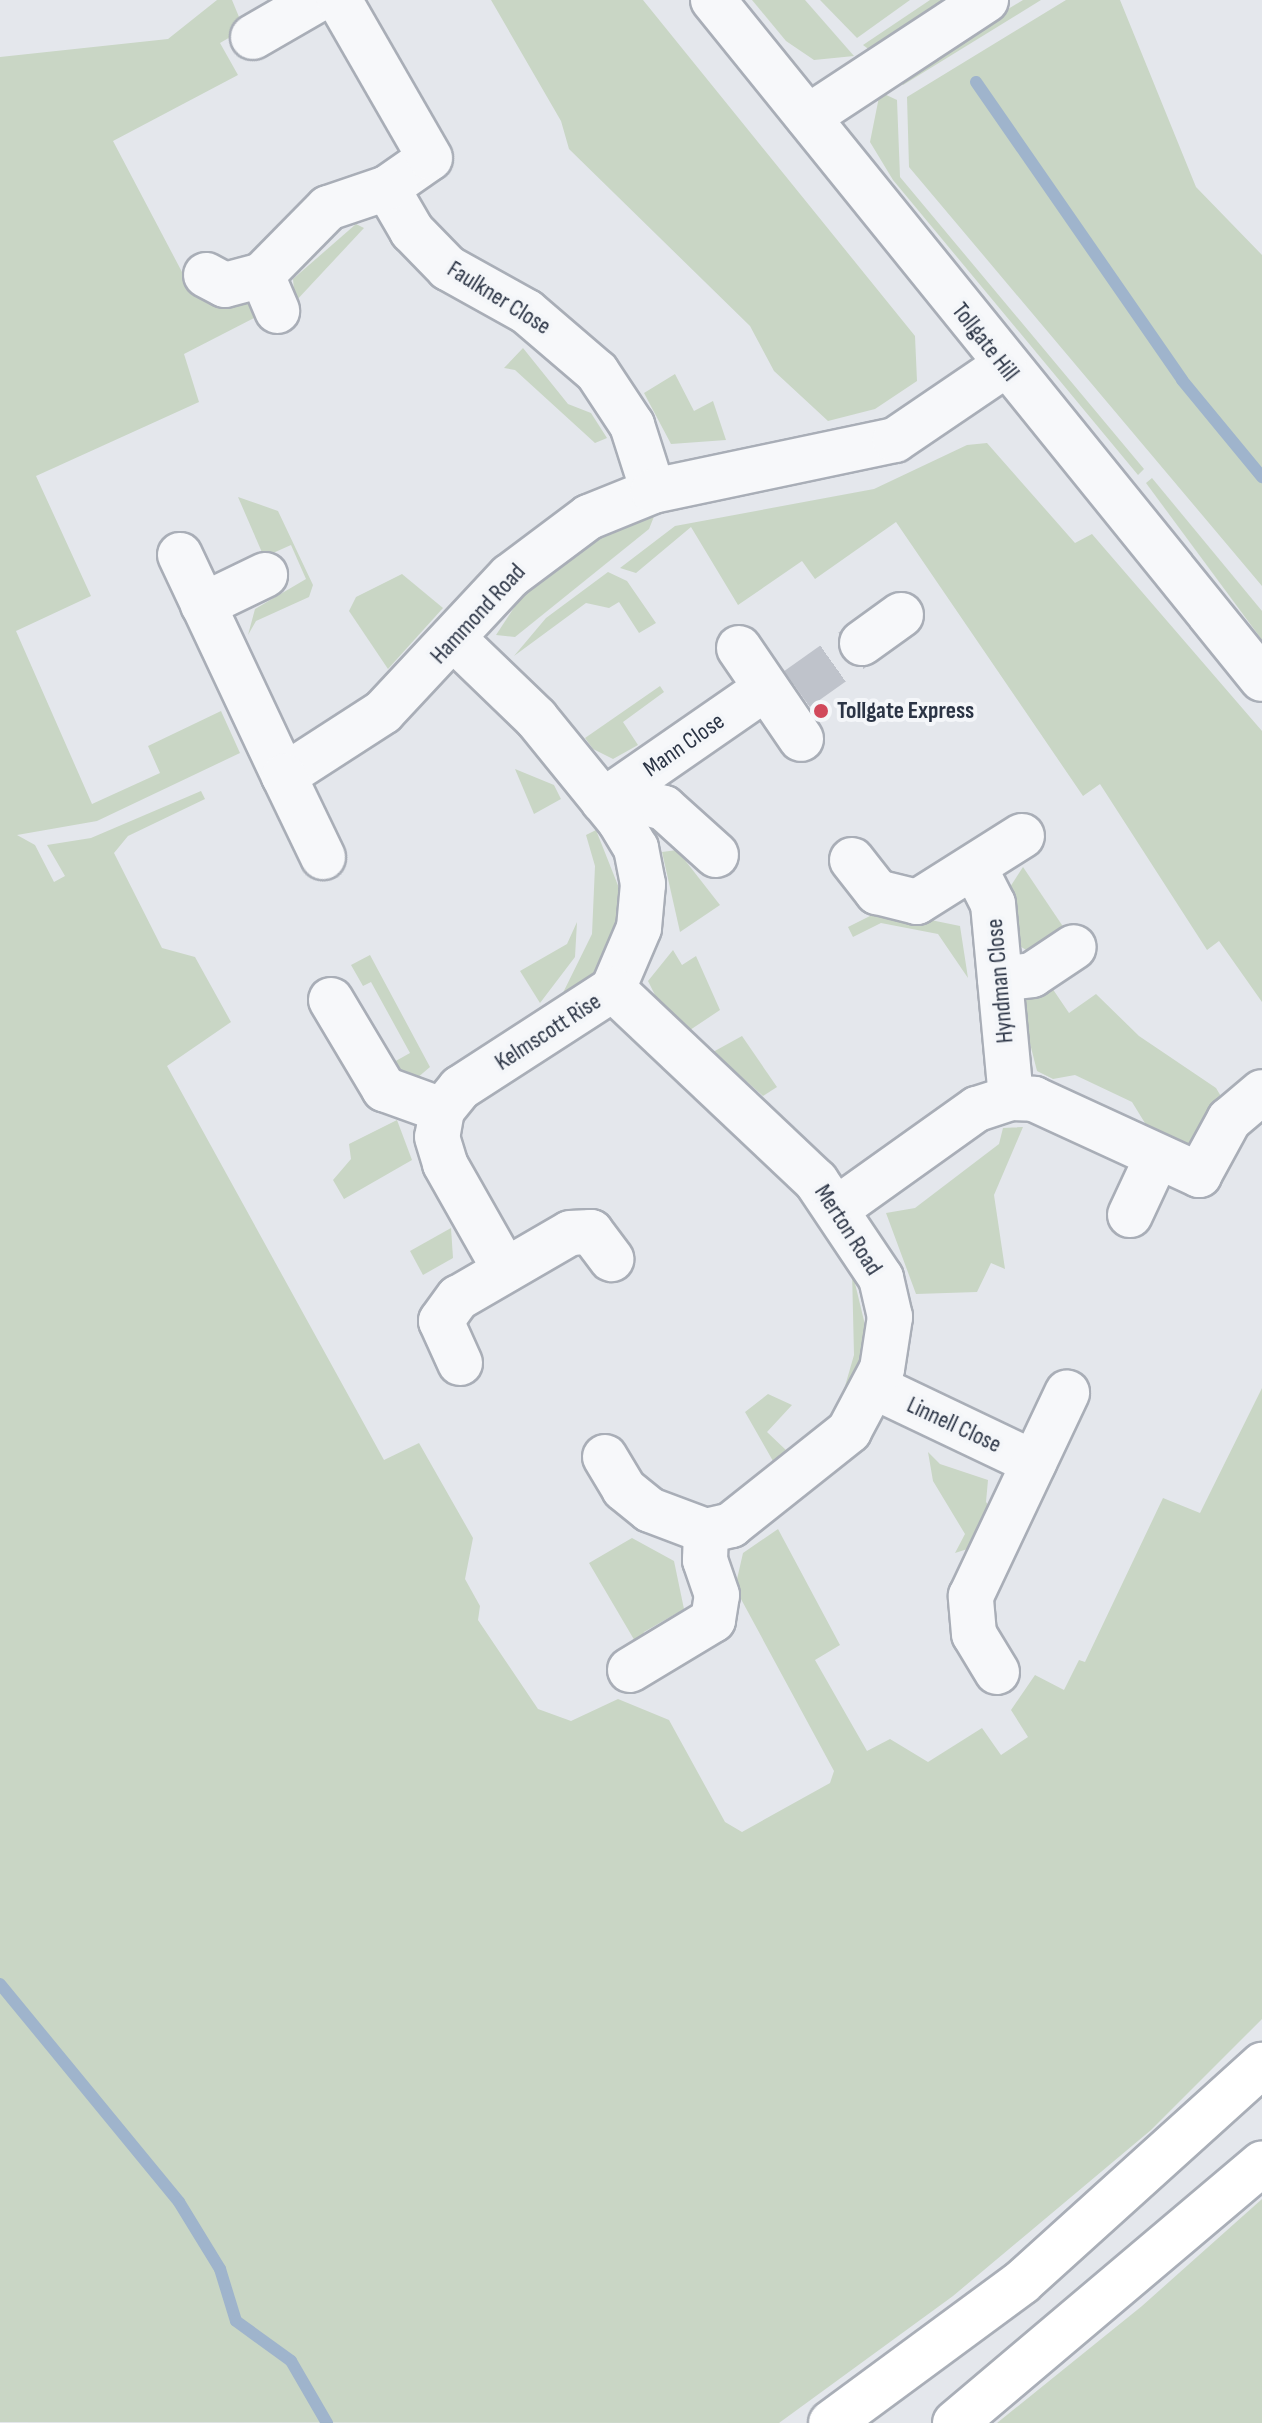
<!DOCTYPE html>
<html>
<head>
<meta charset="utf-8">
<style>
  body { margin:0 }
  #map { position:relative; width:1262px; height:2423px; overflow:hidden; background:#e4e7ec; font-family:"Sofia Sans Condensed",sans-serif }
  div>[style] { position:absolute }
  .green>* { inset:0; background:#c9d6c5 }
  .stream>* { height:12px; margin:-6px; padding:0 6px; transform-origin:6px; border-radius:6px; background:#9fb4cc }
  .minor-tunnel>* { height:44px; margin-top:-22px; transform-origin:0; background:repeating-linear-gradient(90deg,#bfc3cb 0 44px,transparent 0 66px) }
  .roads { filter:drop-shadow(2px 0 #a9aeb7) drop-shadow(-2px 0 #a9aeb7) drop-shadow(0 2px #a9aeb7) drop-shadow(0 -2px #a9aeb7) }
  .minor>* { height:44px; margin:-22px; padding:0 22px; transform-origin:22px; border-radius:22px; background:#f7f8fa }
  .highway>* { height:44px; margin:-22px; padding:0 22px; transform-origin:22px; border-radius:22px; background:#fff }
  .dots>* { width:22px; height:22px; translate:-50% -50%; box-sizing:border-box; border:4px solid #f4f6f9; border-radius:50% }
  span { translate:-50% -50%; white-space:nowrap; text-align:center; line-height:1.15; -webkit-text-stroke:8px #f4f6f9; paint-order:stroke }
  .street-label { font-size:24px; color:#2b3445 }
  .poi-label { font-size:24px; color:#2b3445; font-weight:700 }
  .left { translate:0 -50%; text-align:left }
</style>
</head>
<body>
<div id="map">
  <div class="green">
    <i style="clip-path:polygon(217px 0,232px 0,244px 29px,220px 43px,238px 75px,113px 141px,182px 272px,224px 300px,248px 303px,262px 314px,184px 354px,199px 402px,36px 476px,91px 596px,16px 631px,92px 804px,160px 773px,148px 746px,221px 711px,240px 753px,97px 821px,17px 835px,35px 845px,54px 882px,65px 876px,47px 845px,91px 838px,201px 791px,205px 799px,128px 836px,114px 853px,162px 948px,195px 957px,231px 1022px,167px 1066px,384px 1460px,419px 1443px,473px 1538px,465px 1579px,480px 1606px,478px 1620px,538px 1709px,571px 1721px,618px 1699px,669px 1720px,725px 1822px,742px 1832px,830px 1783px,834px 1771px,735px 1588px,743px 1553px,778px 1529px,840px 1645px,815px 1660px,867px 1751px,890px 1739px,928px 1762px,982px 1728px,1001px 1755px,1028px 1737px,1011px 1710px,1035px 1675px,1064px 1690px,1079px 1660px,1085px 1662px,1163px 1498px,1200px 1513px,1262px 1388px,1262px 2019px,1151px 2130px,953px 2296px,779px 2423px,0 2422px,0 57px,168px 39px)"></i>
    <i style="clip-path:polygon(491px 0,643px 0,915px 336px,917px 381px,875px 409px,828px 421px,774px 371px,750px 326px,569px 149px,561px 121px)"></i>
    <i style="clip-path:polygon(752px 0,805px 0,854px 56px,814px 60px,786px 41px)"></i>
    <i style="clip-path:polygon(820px 0,910px 0,857px 38px)"></i>
    <i style="clip-path:polygon(930px 0,946px 0,871px 51px,863px 45px)"></i>
    <i style="clip-path:polygon(1023px 0,1041px 0,903px 85px,895px 77px)"></i>
    <i style="clip-path:polygon(1066px 0,1120px 0,1196px 187px,1262px 255px,1262px 586px,909px 167px,907px 97px)"></i>
    <i style="clip-path:polygon(880px 92px,897px 100px,900px 177px,1144px 469px,1138px 475px,893px 180px,870px 142px)"></i>
    <i style="clip-path:polygon(356px 224px,364px 228px,295px 302px,293px 279px)"></i>
    <i style="clip-path:polygon(523px 348px,568px 404px,591px 413px,607px 438px,595px 443px,515px 370px,504px 368px)"></i>
    <i style="clip-path:polygon(675px 374px,694px 411px,713px 401px,726px 440px,671px 444px,644px 393px)"></i>
    <i style="clip-path:polygon(987px 443px,1075px 543px,1092px 534px,1262px 731px,1262px 1002px,1219px 941px,1207px 950px,1100px 784px,1083px 796px,896px 522px,815px 579px,802px 561px,738px 605px,691px 527px,636px 573px,620px 568px,675px 526px,874px 489px,967px 445px)"></i>
    <i style="clip-path:polygon(1152px 478px,1262px 611px,1262px 640px,1146px 483px)"></i>
    <i style="clip-path:polygon(238px 497px,278px 511px,313px 585px,309px 597px,256px 621px,248px 635px,255px 609px,306px 579px,291px 545px,264px 557px)"></i>
    <i style="clip-path:polygon(655px 514px,649px 529px,515px 637px,496px 635px,529px 585px,615px 529px)"></i>
    <i style="clip-path:polygon(608px 572px,627px 581px,656px 623px,639px 633px,619px 602px,609px 608px,586px 603px,514px 656px,546px 618px)"></i>
    <i style="clip-path:polygon(402px 574px,443px 608px,388px 669px,349px 611px,356px 597px)"></i>
    <i style="clip-path:polygon(660px 686px,664px 692px,623px 722px,638px 745px,613px 759px,593px 749px,585px 738px)"></i>
    <i style="clip-path:polygon(515px 769px,554px 785px,561px 799px,534px 814px)"></i>
    <i style="clip-path:polygon(596px 830px,619px 888px,618px 935px,598px 975px,556px 1007px,592px 934px,595px 866px,586px 835px)"></i>
    <i style="clip-path:polygon(677px 850px,720px 905px,680px 932px,662px 852px)"></i>
    <i style="clip-path:polygon(1023px 867px,1066px 931px,1031px 953px,1018px 945px,1013px 926px,1010px 887px)"></i>
    <i style="clip-path:polygon(882px 910px,960px 926px,968px 978px,938px 934px,881px 923px,853px 937px,848px 927px)"></i>
    <i style="clip-path:polygon(577px 922px,575px 957px,540px 1003px,520px 971px,567px 944px)"></i>
    <i style="clip-path:polygon(673px 950px,682px 965px,696px 956px,720px 1010px,690px 1030px,659px 1003px,648px 981px)"></i>
    <i style="clip-path:polygon(370px 955px,430px 1067px,410px 1084px,385px 1067px,410px 1053px,371px 982px,363px 986px,351px 965px)"></i>
    <i style="clip-path:polygon(1050px 985px,1069px 1013px,1096px 994px,1139px 1036px,1216px 1088px,1222px 1098px,1196px 1150px,1148px 1128px,1132px 1102px,1075px 1075px,1053px 1079px,1037px 1071px,1024px 1020px,1026px 990px)"></i>
    <i style="clip-path:polygon(742px 1036px,777px 1087px,763px 1096px,713px 1052px)"></i>
    <i style="clip-path:polygon(397px 1120px,412px 1160px,344px 1199px,333px 1180px,351px 1159px,349px 1144px)"></i>
    <i style="clip-path:polygon(1023px 1127px,994px 1195px,1005px 1269px,991px 1263px,977px 1292px,916px 1294px,886px 1213px,915px 1208px,999px 1144px,1003px 1128px)"></i>
    <i style="clip-path:polygon(451px 1228px,453px 1258px,423px 1275px,410px 1251px)"></i>
    <i style="clip-path:polygon(852px 1271px,867px 1333px,865px 1356px,839px 1407px,854px 1355px)"></i>
    <i style="clip-path:polygon(768px 1394px,792px 1405px,767px 1432px,788px 1452px,773px 1461px,745px 1412px)"></i>
    <i style="clip-path:polygon(928px 1452px,940px 1464px,988px 1480px,986px 1502px,995px 1515px,977px 1546px,955px 1553px,965px 1534px,933px 1481px)"></i>
    <i style="clip-path:polygon(632px 1538px,674px 1561px,684px 1609px,644px 1632px,639px 1648px,589px 1563px)"></i>
    <i style="clip-path:polygon(1262px 2199px,1262px 2423px,997px 2423px,1142px 2306px)"></i>
  </div>
  <div class="stream">
    <i style="left:976px;top:82px;width:362px;rotate:55.3deg"></i>
    <i style="left:1182px;top:380px;width:126px;rotate:50.5deg"></i>
    <i style="left:0;top:1984px;width:282px;rotate:50.6deg"></i>
    <i style="left:179px;top:2202px;width:79px;rotate:58.5deg"></i>
    <i style="left:220px;top:2269px;width:54px;rotate:72.9deg"></i>
    <i style="left:236px;top:2321px;width:68px;rotate:36deg"></i>
    <i style="left:291px;top:2361px;width:72px;rotate:59.9deg"></i>
  </div>
  <div class="minor-tunnel">
    <i style="left:797px;top:689px;width:80px;rotate:-35.3deg"></i>
  </div>
  <div class="roads">
    <div class="minor">
      <i style="left:713px;top:0;width:873px;rotate:51.04deg"></i>
      <i style="left:253px;top:37px;width:74px;rotate:-30deg"></i>
      <i style="left:808px;top:117px;width:213px;rotate:-33.3deg"></i>
      <i style="left:387px;top:188px;width:50px;rotate:59.8deg"></i>
      <i style="left:412px;top:231px;width:52px;rotate:45.8deg"></i>
      <i style="left:448px;top:268px;width:90px;rotate:29.1deg"></i>
      <i style="left:527px;top:312px;width:92px;rotate:40.6deg"></i>
      <i style="left:597px;top:372px;width:64px;rotate:56.6deg"></i>
      <i style="left:632px;top:425px;width:69px;rotate:72.3deg"></i>
      <i style="left:206px;top:275px;width:21px;rotate:28deg"></i>
      <i style="left:225px;top:285px;width:38px;rotate:-15deg"></i>
      <i style="left:262px;top:275px;width:94px;rotate:-45.4deg"></i>
      <i style="left:328px;top:208px;width:62px;rotate:-18.7deg"></i>
      <i style="left:387px;top:188px;width:52px;rotate:-34.9deg"></i>
      <i style="left:430px;top:158px;width:182px;rotate:-119.9deg"></i>
      <i style="left:262px;top:275px;width:39px;rotate:67deg"></i>
      <i style="left:180px;top:555px;width:244px;rotate:64.8deg"></i>
      <i style="left:284px;top:776px;width:118px;rotate:-32.9deg"></i>
      <i style="left:383px;top:712px;width:186px;rotate:-47deg"></i>
      <i style="left:510px;top:576px;width:99px;rotate:-36.8deg"></i>
      <i style="left:589px;top:517px;width:69px;rotate:-22.1deg"></i>
      <i style="left:653px;top:491px;width:247px;rotate:-11.9deg"></i>
      <i style="left:895px;top:440px;width:132px;rotate:-34.2deg"></i>
      <i style="left:203px;top:605px;width:69px;rotate:-25.8deg"></i>
      <i style="left:454px;top:639px;width:114px;rotate:43.9deg"></i>
      <i style="left:536px;top:718px;width:132px;rotate:50.9deg"></i>
      <i style="left:619px;top:820px;width:33px;rotate:59deg"></i>
      <i style="left:636px;top:848px;width:37px;rotate:79deg"></i>
      <i style="left:643px;top:884px;width:44px;rotate:95.2deg"></i>
      <i style="left:639px;top:928px;width:66px;rotate:113.1deg"></i>
      <i style="left:613px;top:989px;width:182px;rotate:147.1deg"></i>
      <i style="left:460px;top:1088px;width:28px;rotate:129deg"></i>
      <i style="left:442px;top:1110px;width:27px;rotate:100deg"></i>
      <i style="left:437px;top:1137px;width:28px;rotate:73deg"></i>
      <i style="left:445px;top:1164px;width:122px;rotate:60.5deg"></i>
      <i style="left:862px;top:643px;width:48px;rotate:-35.7deg"></i>
      <i style="left:739px;top:648px;width:110px;rotate:55.7deg"></i>
      <i style="left:284px;top:776px;width:90px;rotate:64.3deg"></i>
      <i style="left:613px;top:794px;width:53px;rotate:15.4deg"></i>
      <i style="left:664px;top:808px;width:70px;rotate:42.1deg"></i>
      <i style="left:603px;top:801px;width:198px;rotate:-34.7deg"></i>
      <i style="left:852px;top:860px;width:41px;rotate:52deg"></i>
      <i style="left:877px;top:892px;width:41px;rotate:14deg"></i>
      <i style="left:917px;top:902px;width:124px;rotate:-32.2deg"></i>
      <i style="left:1000px;top:979px;width:32px;rotate:-7deg"></i>
      <i style="left:1032px;top:975px;width:50px;rotate:-33.7deg"></i>
      <i style="left:331px;top:1000px;width:104px;rotate:59.2deg"></i>
      <i style="left:384px;top:1089px;width:62px;rotate:19.9deg"></i>
      <i style="left:1011px;top:1098px;width:23px;rotate:2deg"></i>
      <i style="left:1034px;top:1099px;width:182px;rotate:24.7deg"></i>
      <i style="left:1199px;top:1175px;width:63px;rotate:-61.4deg"></i>
      <i style="left:1229px;top:1120px;width:43px;rotate:-40.3deg"></i>
      <i style="left:838px;top:1208px;width:171px;rotate:-35.5deg"></i>
      <i style="left:977px;top:1109px;width:36px;rotate:-18deg"></i>
      <i style="left:1011px;top:1098px;width:195px;rotate:-95.3deg"></i>
      <i style="left:993px;top:904px;width:39px;rotate:-117deg"></i>
      <i style="left:1130px;top:1215px;width:64px;rotate:-65deg"></i>
      <i style="left:460px;top:1363px;width:46px;rotate:-114.3deg"></i>
      <i style="left:441px;top:1321px;width:29px;rotate:-54deg"></i>
      <i style="left:458px;top:1298px;width:129px;rotate:-30.1deg"></i>
      <i style="left:570px;top:1233px;width:21px;rotate:-3deg"></i>
      <i style="left:591px;top:1232px;width:34px;rotate:53deg"></i>
      <i style="left:875px;top:1387px;width:176px;rotate:25.5deg"></i>
      <i style="left:605px;top:1457px;width:37px;rotate:59deg"></i>
      <i style="left:624px;top:1489px;width:33px;rotate:39deg"></i>
      <i style="left:650px;top:1510px;width:60px;rotate:20.6deg"></i>
      <i style="left:706px;top:1531px;width:26px;rotate:-13deg"></i>
      <i style="left:731px;top:1525px;width:151px;rotate:-38.5deg"></i>
      <i style="left:849px;top:1431px;width:70px;rotate:-62deg"></i>
      <i style="left:882px;top:1369px;width:53px;rotate:-81.3deg"></i>
      <i style="left:890px;top:1317px;width:40px;rotate:-103deg"></i>
      <i style="left:881px;top:1278px;width:117px;rotate:-123.8deg"></i>
      <i style="left:816px;top:1181px;width:279px;rotate:-136.6deg"></i>
      <i style="left:630px;top:1670px;width:97px;rotate:-31.1deg"></i>
      <i style="left:713px;top:1620px;width:25px;rotate:-81deg"></i>
      <i style="left:717px;top:1595px;width:37px;rotate:-109deg"></i>
      <i style="left:705px;top:1560px;width:29px;rotate:-88deg"></i>
      <i style="left:997px;top:1672px;width:44px;rotate:-121.2deg"></i>
      <i style="left:974px;top:1634px;width:38px;rotate:-95deg"></i>
      <i style="left:971px;top:1596px;width:225px;rotate:-64.7deg"></i>
    </div>
    <div class="highway">
      <i style="left:831px;top:2423px;width:237px;rotate:-36.4deg"></i>
      <i style="left:1022px;top:2282px;width:324px;rotate:-42.1deg"></i>
      <i style="left:955px;top:2423px;width:402px;rotate:-40.2deg"></i>
    </div>
  </div>
  <div class="dots">
    <i style="left:821px;top:711px;background:#d1495b"></i>
  </div>
  <div class="street-label">
    <span style="left:499px;top:298px;rotate:32deg">Faulkner Close</span>
    <span style="left:985px;top:342px;rotate:52deg">Tollgate Hill</span>
    <span style="left:478px;top:614px;rotate:-47deg">Hammond Road</span>
    <span style="left:684px;top:745px;rotate:-35deg">Mann Close</span>
    <span style="left:1000px;top:981px;rotate:-95deg">Hyndman Close</span>
    <span style="left:548px;top:1032px;rotate:-33deg">Kelmscott Rise</span>
    <span style="left:848px;top:1230px;rotate:57deg">Merton Road</span>
    <span style="left:954px;top:1425px;rotate:25deg">Linnell Close</span>
  </div>
  <div class="poi-label">
    <span class="left" style="left:837px;top:711px">Tollgate Express</span>
  </div>
</div>
</body>
</html>
